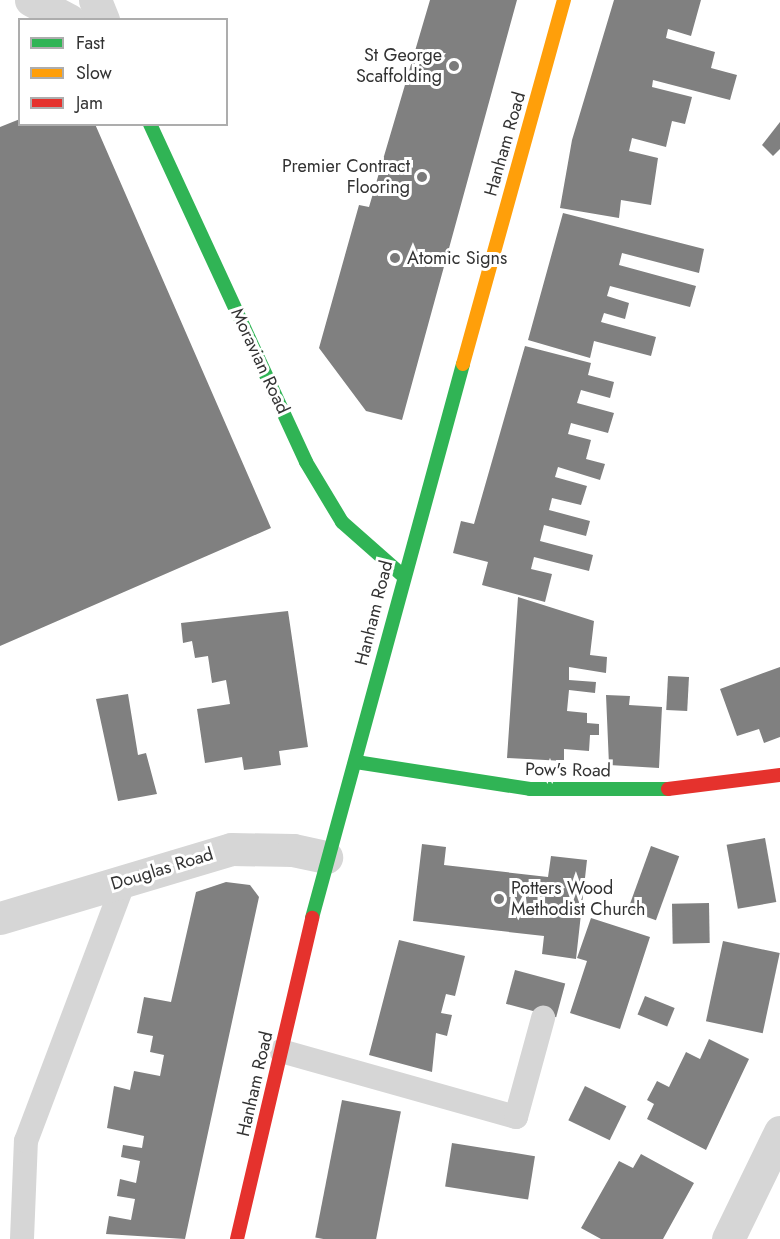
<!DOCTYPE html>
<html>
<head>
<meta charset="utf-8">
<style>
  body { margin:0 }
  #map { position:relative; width:780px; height:1239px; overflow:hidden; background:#fff; font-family:Jost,sans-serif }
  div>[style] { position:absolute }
  .building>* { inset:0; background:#808080; transform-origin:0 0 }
  .lane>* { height:24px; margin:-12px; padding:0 12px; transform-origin:12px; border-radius:12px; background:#d6d6d6 }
  .street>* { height:33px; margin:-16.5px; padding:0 16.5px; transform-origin:16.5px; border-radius:16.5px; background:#d6d6d6 }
  .fast>* { height:14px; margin:-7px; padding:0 7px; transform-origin:7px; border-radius:7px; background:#30b455 }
  .slow>* { height:14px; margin:-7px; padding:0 7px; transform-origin:7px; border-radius:7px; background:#ff9f0a }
  .jam>* { height:14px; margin:-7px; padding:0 7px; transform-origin:7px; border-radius:7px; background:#e5322d }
  .dots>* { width:16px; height:16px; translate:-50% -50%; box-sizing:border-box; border:3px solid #fff; border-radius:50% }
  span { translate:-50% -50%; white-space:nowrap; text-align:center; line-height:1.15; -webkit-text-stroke:6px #fff; paint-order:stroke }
  .poi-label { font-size:18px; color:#323232 }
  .right { translate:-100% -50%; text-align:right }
  .left { translate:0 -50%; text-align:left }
  .street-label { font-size:18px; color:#323232 }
  .legend { position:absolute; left:18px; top:18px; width:210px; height:108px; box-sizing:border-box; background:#fff; border:2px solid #adadad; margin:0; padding:8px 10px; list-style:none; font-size:18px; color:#323232 }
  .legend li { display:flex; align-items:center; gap:12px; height:30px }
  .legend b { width:30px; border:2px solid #adadad }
</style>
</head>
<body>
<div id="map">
  <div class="building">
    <i style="clip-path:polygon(430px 0,517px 0,402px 420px,366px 411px,319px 348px,359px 205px,369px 207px)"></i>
    <i style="clip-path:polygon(614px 0,701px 0,691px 36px,668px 29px,666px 38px,715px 52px,711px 68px,737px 75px,730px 100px,653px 80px,652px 87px,692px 97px,685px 124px,672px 121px,666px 147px,632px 138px,629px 151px,658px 158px,651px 205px,621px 200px,619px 218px,560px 208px,572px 140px)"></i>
    <i style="clip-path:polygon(20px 119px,20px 124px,95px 124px,271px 528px,0 646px,0 127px)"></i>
    <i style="clip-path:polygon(780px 122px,780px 149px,773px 156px,762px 145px)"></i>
    <i style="clip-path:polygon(563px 213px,704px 249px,699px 273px,622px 253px,619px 265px,696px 286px,690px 307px,610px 286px,607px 296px,629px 303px,625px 319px,604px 313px,601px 322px,656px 337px,651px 356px,594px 341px,590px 358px,528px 340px)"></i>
    <i style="clip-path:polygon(525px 346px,591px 363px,588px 375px,614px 382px,610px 398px,581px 390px,577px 403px,614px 413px,608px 433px,571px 423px,568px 434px,591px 440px,586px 459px,605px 464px,600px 480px,558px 467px,555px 477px,587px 486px,581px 505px,552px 498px,549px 510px,590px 521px,586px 536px,544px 525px,540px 541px,593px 555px,589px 571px,534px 557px,531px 569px,552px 574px,545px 602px,482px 585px,488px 562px,453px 553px,461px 521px,474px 524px)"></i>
    <i style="clip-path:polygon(518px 597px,594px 621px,590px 655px,607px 657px,606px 673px,569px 667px,569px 680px,596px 682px,595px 693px,569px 690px,567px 711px,587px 713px,587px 723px,599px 724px,599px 735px,590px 735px,589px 751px,564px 749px,564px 761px,507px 758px)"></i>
    <i style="clip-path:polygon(288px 611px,308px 747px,279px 751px,281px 765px,244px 770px,242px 757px,205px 763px,197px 709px,230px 704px,226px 680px,212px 683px,208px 656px,195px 658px,192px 641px,183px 643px,181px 623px)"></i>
    <i style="clip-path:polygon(780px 667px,780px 737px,764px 743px,759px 729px,737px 736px,720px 689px)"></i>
    <i style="left:668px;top:676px;width:21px;height:34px;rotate:3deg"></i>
    <i style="clip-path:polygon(128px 694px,138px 755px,146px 753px,157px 794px,118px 801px,96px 699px)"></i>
    <i style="clip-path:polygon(606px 695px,630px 696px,629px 705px,662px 707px,659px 768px,609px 765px)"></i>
    <i style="left:765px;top:838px;width:65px;height:39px;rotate:80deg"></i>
    <i style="clip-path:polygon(422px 844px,446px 847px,444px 865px,548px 877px,551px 856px,587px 860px,576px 959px,542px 954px,544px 936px,413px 921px)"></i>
    <i style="left:651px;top:846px;width:30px;height:68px;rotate:20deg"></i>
    <i style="clip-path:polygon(226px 882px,250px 885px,259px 897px,185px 1239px,106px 1234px,109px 1216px,131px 1220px,135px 1199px,117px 1196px,120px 1179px,136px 1183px,140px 1161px,121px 1157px,123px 1145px,142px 1148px,144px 1136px,107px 1128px,114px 1086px,130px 1090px,134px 1071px,160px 1076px,164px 1055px,150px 1052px,153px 1036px,137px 1033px,144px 997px,171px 1002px,196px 892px)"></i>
    <i style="left:709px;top:903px;width:40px;height:37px;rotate:89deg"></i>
    <i style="clip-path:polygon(591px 918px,650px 937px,620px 1029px,570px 1013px,587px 961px,577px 958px)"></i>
    <i style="clip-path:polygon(399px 940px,465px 956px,455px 996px,446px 994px,441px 1013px,452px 1015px,447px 1036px,436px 1033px,432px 1072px,369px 1055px)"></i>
    <i style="left:723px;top:941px;width:58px;height:82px;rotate:12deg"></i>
    <i style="left:515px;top:970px;width:52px;height:35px;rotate:15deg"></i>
    <i style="left:645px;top:996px;width:32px;height:20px;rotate:22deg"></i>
    <i style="clip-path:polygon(709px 1039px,749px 1059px,706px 1150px,647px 1119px,654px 1104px,647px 1100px,657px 1081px,669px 1087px,686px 1052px,700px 1059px)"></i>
    <i style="left:585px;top:1086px;width:46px;height:38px;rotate:26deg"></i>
    <i style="left:342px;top:1100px;width:60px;height:140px;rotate:11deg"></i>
    <i style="left:452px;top:1143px;width:84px;height:44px;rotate:9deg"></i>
    <i style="clip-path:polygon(641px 1154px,694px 1183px,663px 1239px,601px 1239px,581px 1228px,619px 1161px,633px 1168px)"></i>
  </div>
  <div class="lane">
    <i style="left:281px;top:1051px;width:244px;rotate:15.7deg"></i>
    <i style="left:516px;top:1117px;width:103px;rotate:-74.7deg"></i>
    <i style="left:22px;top:1239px;width:98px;rotate:-87.7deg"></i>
    <i style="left:26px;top:1141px;width:278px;rotate:-69.3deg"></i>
  </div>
  <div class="street">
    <i style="left:31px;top:0;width:43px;rotate:27.8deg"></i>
    <i style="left:95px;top:0;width:22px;rotate:68deg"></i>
    <i style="left:0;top:918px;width:241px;rotate:-16.6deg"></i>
    <i style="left:231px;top:849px;width:62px;rotate:0.9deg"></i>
    <i style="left:293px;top:850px;width:34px;rotate:12deg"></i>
    <i style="left:728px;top:1239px;width:119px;rotate:-64.1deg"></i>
  </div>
  <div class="fast">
    <i style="left:150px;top:124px;width:372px;rotate:65.2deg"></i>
    <i style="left:306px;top:462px;width:70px;rotate:59deg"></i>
    <i style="left:342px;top:522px;width:79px;rotate:41.4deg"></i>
    <i style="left:356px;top:762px;width:176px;rotate:8.8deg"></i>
    <i style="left:530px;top:789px;width:138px"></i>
    <i style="left:312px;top:918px;width:574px;rotate:-74.75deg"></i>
  </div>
  <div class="slow">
    <i style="left:463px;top:364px;width:378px;rotate:-74.5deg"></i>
  </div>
  <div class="jam">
    <i style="left:668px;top:789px;width:113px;rotate:-7.1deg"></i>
    <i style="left:237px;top:1239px;width:330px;rotate:-76.8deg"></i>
  </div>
  <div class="dots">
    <i style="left:454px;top:66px;background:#7a7a7a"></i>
    <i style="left:422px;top:177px;background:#7a7a7a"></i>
    <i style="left:395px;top:258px;background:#7a7a7a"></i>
    <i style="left:499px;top:899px;background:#7a7a7a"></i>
  </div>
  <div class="poi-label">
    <span class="right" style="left:442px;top:66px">St George<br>Scaffolding</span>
    <span class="right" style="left:410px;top:177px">Premier Contract<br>Flooring</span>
    <span class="left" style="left:407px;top:258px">Atomic Signs</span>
    <span class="left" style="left:511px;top:899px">Potters Wood<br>Methodist Church</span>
  </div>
  <div class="street-label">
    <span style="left:505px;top:144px;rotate:-74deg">Hanham Road</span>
    <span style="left:260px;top:361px;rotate:65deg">Moravian Road</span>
    <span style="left:374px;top:613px;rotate:-76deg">Hanham Road</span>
    <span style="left:568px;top:770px;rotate:1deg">Pow's Road</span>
    <span style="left:162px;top:869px;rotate:-17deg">Douglas Road</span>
    <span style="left:255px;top:1084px;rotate:-77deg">Hanham Road</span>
  </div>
  <ul class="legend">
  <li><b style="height:8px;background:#30b455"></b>Fast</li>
  <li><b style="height:8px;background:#ff9f0a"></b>Slow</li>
  <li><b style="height:8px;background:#e5322d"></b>Jam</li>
  </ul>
</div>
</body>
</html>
